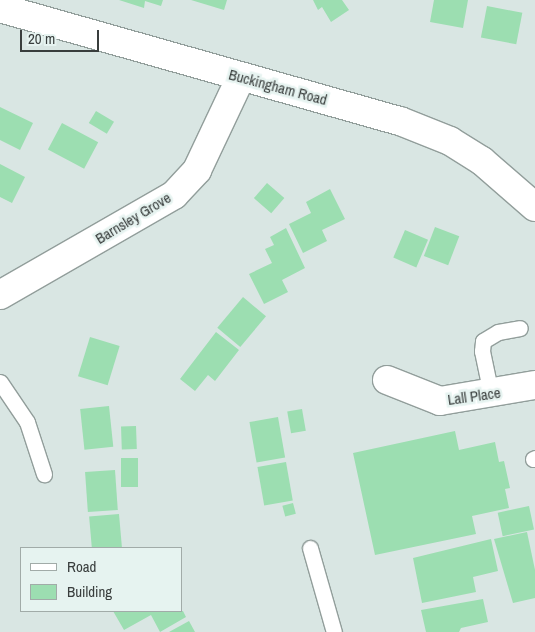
<!DOCTYPE html>
<html>
<head>
<meta charset="utf-8">
<style>
  body { margin:0 }
  #map { position:relative; width:535px; height:632px; overflow:hidden; background:#d9e6e3; font-family:"Archivo Narrow",sans-serif }
  div>[style] { position:absolute }
  .building>* { inset:0; background:#9cdeb1; transform-origin:0 0 }
  .roads { filter:drop-shadow(1px 0 #929e9b) drop-shadow(-1px 0 #929e9b) drop-shadow(0 1px #929e9b) drop-shadow(0 -1px #929e9b) }
  .lane>* { height:15px; margin:-7.5px; padding:0 7.5px; transform-origin:7.5px; border-radius:7.5px; background:#fff }
  .street>* { height:28px; margin:-14px; padding:0 14px; transform-origin:14px; border-radius:14px; background:#fff }
  span { translate:-50% -50%; white-space:nowrap; text-align:center; line-height:1.15; -webkit-text-stroke:5px #e6f3f0; paint-order:stroke }
  .street-label { font-size:15px; color:#393e3d }
  .legend { position:absolute; left:20px; top:547px; width:162px; height:65px; box-sizing:border-box; background:#e6f3f0; border:1px solid #a1aba8; margin:0; padding:6px 9px; list-style:none; font-size:15px; color:#393e3d }
  .legend li { display:flex; align-items:center; gap:10px; height:25px }
  .legend b { width:25px; border:1px solid #a1aba8 }
  .scale { position:absolute; left:20px; top:30px; width:79px; height:22px; box-sizing:border-box; border:2px solid #393e3d; border-top:0; padding-left:6px; font-size:15px; line-height:18px; white-space:nowrap; color:#393e3d; -webkit-text-stroke:4px #e6f3f0; paint-order:stroke }
</style>
</head>
<body>
<div id="map">
  <div class="building">
    <i style="clip-path:polygon(119px 0,163px 0,161px 6px,145px 1px,144px 8px)"></i>
    <i style="clip-path:polygon(191px 0,227px 0,224px 10px)"></i>
    <i style="clip-path:polygon(313px 0,342px 0,349px 10px,331px 22px,322px 7px,318px 10px)"></i>
    <i style="clip-path:polygon(434px 0,468px 0,463px 28px,430px 22px)"></i>
    <i style="left:487px;top:6px;width:36px;height:32px;rotate:11deg"></i>
    <i style="clip-path:polygon(0 107px,33px 123px,20px 150px,0 140px)"></i>
    <i style="left:96px;top:111px;width:21px;height:14px;rotate:31deg"></i>
    <i style="left:62px;top:123px;width:41px;height:30px;rotate:28deg"></i>
    <i style="clip-path:polygon(0 164px,25px 177px,12px 203px,0 197px)"></i>
    <i style="left:267px;top:183px;width:23px;height:20px;rotate:41deg"></i>
    <i style="clip-path:polygon(330px 189px,345px 219px,322px 230px,327px 241px,303px 253px,289px 224px,311px 213px,306px 202px)"></i>
    <i style="left:435px;top:227px;width:26px;height:31px;rotate:21deg"></i>
    <i style="clip-path:polygon(286px 228px,305px 268px,282px 280px,288px 292px,264px 304px,249px 274px,272px 263px,265px 249px,274px 245px,270px 237px)"></i>
    <i style="left:405px;top:230px;width:25px;height:30px;rotate:23deg"></i>
    <i style="left:243px;top:297px;width:30px;height:40px;rotate:40deg"></i>
    <i style="clip-path:polygon(216px 332px,239px 350px,215px 381px,208px 375px,195px 391px,180px 379px)"></i>
    <i style="left:90px;top:337px;width:31px;height:41px;rotate:17deg"></i>
    <i style="left:109px;top:406px;width:41px;height:29px;rotate:84deg"></i>
    <i style="left:302px;top:409px;width:22px;height:15px;rotate:80deg"></i>
    <i style="left:278px;top:417px;width:41px;height:29px;rotate:80deg"></i>
    <i style="left:136px;top:426px;width:23px;height:15px;rotate:88deg"></i>
    <i style="clip-path:polygon(455px 431px,459px 450px,495px 442px,499px 462px,504px 461px,510px 488px,505px 489px,509px 508px,472px 516px,476px 534px,375px 555px,353px 453px)"></i>
    <i style="left:121px;top:458px;width:17px;height:29px"></i>
    <i style="left:286px;top:462px;width:39px;height:29px;rotate:80deg"></i>
    <i style="left:115px;top:470px;width:40px;height:30px;rotate:86deg"></i>
    <i style="left:293px;top:503px;width:11px;height:11px;rotate:75deg"></i>
    <i style="left:529px;top:506px;width:24px;height:32px;rotate:78deg"></i>
    <i style="left:119px;top:514px;width:34px;height:30px;rotate:85deg"></i>
    <i style="clip-path:polygon(527px 532px,535px 570px,535px 598px,513px 603px,494px 539px)"></i>
    <i style="clip-path:polygon(491px 539px,498px 571px,473px 577px,476px 592px,422px 603px,413px 558px)"></i>
    <i style="clip-path:polygon(483px 599px,488px 622px,461px 628px,459px 632px,426px 632px,421px 610px)"></i>
    <i style="clip-path:polygon(113px 611px,183px 611px,186px 617px,160px 632px,151px 615px,124px 630px)"></i>
    <i style="clip-path:polygon(189px 621px,195px 632px,169px 632px)"></i>
  </div>
  <div class="roads">
    <div class="lane">
      <i style="left:0;top:382px;width:48px;rotate:56deg"></i>
      <i style="left:27px;top:422px;width:55px;rotate:71.9deg"></i>
      <i style="left:491px;top:394px;width:44px;rotate:-101.8deg"></i>
      <i style="left:482px;top:351px;width:10px;rotate:-84deg"></i>
      <i style="left:483px;top:341px;width:17px;rotate:-31deg"></i>
      <i style="left:498px;top:332px;width:22px;rotate:-10deg"></i>
      <i style="left:533px;top:459px;width:2px;rotate:-27deg"></i>
      <i style="left:310px;top:548px;width:87px;rotate:74.1deg"></i>
    </div>
    <div class="street">
      <i style="left:0;top:8px;width:416px;rotate:15.8deg"></i>
      <i style="left:400px;top:121px;width:54px;rotate:21.8deg"></i>
      <i style="left:450px;top:141px;width:38px;rotate:32deg"></i>
      <i style="left:482px;top:161px;width:70px;rotate:41deg"></i>
      <i style="left:0;top:295px;width:201px;rotate:-29.9deg"></i>
      <i style="left:174px;top:195px;width:34px;rotate:-47deg"></i>
      <i style="left:197px;top:170px;width:103px;rotate:-64.7deg"></i>
      <i style="left:387px;top:380px;width:57px;rotate:21.6deg"></i>
      <i style="left:440px;top:401px;width:96px;rotate:-9.6deg"></i>
    </div>
  </div>
  <div class="street-label">
    <span style="left:278px;top:87px;rotate:15deg">Buckingham Road</span>
    <span style="left:133px;top:218px;rotate:-31deg">Barnsley Grove</span>
    <span style="left:474px;top:396px;rotate:-8deg">Lall Place</span>
  </div>
  <ul class="legend">
  <li><b style="height:6px;background:#fff"></b>Road</li>
  <li><b style="height:14px;background:#9cdeb1"></b>Building</li>
  </ul>
  <div class="scale">20 m</div>
</div>
</body>
</html>
